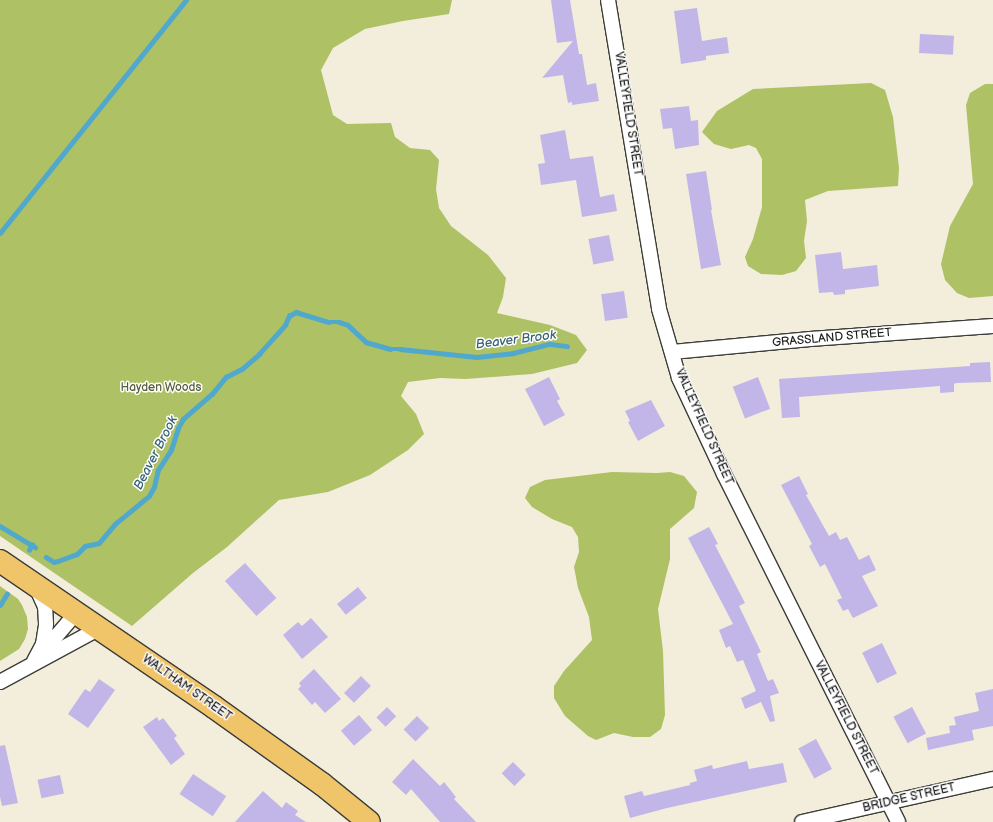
<!DOCTYPE html>
<html>
<head>
<meta charset="utf-8">
<style>
  body { margin:0 }
  #map { position:relative; width:993px; height:822px; overflow:hidden; background:#f2eedb; font-family:"Balsamiq Sans",sans-serif }
  div>[style] { position:absolute }
  .green>* { inset:0; background:#aec164 }
  .stream>* { height:4.5px; margin:-2.25px; padding:0 2.25px; transform-origin:2.25px; border-radius:2.25px; background:#50a9cd }
  .building>* { inset:0; background:#c2b6e8; transform-origin:0 0 }
  .roads { filter:drop-shadow(1px 0 #3c3c39) drop-shadow(-1px 0 #3c3c39) drop-shadow(0 1px #3c3c39) drop-shadow(0 -1px #3c3c39) }
  .street>* { height:14px; margin:-7px; padding:0 7px; transform-origin:7px; border-radius:7px; background:#fff }
  .primary>* { height:22px; margin:-11px; padding:0 11px; transform-origin:11px; border-radius:11px; background:#f0c469 }
  span { translate:-50% -50%; white-space:nowrap; text-align:center; line-height:1.15; -webkit-text-stroke:3px #fff; paint-order:stroke }
  .street-label { font-size:12px; color:#1c1c1c }
  .park-label { font-size:12px; color:#565e39 }
  .water-label { font-size:13px; color:#366274; font-style:italic }
</style>
</head>
<body>
<div id="map">
  <div class="green">
    <i style="clip-path:polygon(0 0,452px 0,449px 14px,403px 21px,365px 29px,333px 48px,321px 70px,333px 115px,347px 124px,391px 123px,395px 137px,410px 148px,430px 150px,439px 160px,436px 189px,439px 208px,451px 226px,488px 255px,506px 278px,503px 297px,497px 313px,550px 325px,576px 335px,587px 350px,577px 363px,532px 374px,465px 379px,440px 378px,408px 382px,401px 396px,416px 414px,424px 434px,408px 450px,370px 475px,328px 492px,279px 500px,227px 547px,193px 573px,132px 626px,0 536px)"></i>
    <i style="clip-path:polygon(871px 83px,885px 90px,893px 117px,899px 168px,898px 186px,828px 191px,805px 200px,807px 221px,804px 241px,806px 258px,796px 271px,782px 275px,761px 274px,748px 266px,745px 257px,753px 239px,762px 207px,762px 159px,756px 148px,749px 145px,731px 149px,714px 144px,702px 132px,717px 111px,753px 89px)"></i>
    <i style="clip-path:polygon(985px 84px,993px 84px,993px 296px,969px 298px,957px 293px,945px 280px,941px 264px,950px 226px,973px 184px,966px 105px,970px 93px)"></i>
    <i style="clip-path:polygon(612px 472px,657px 473px,670px 472px,684px 476px,697px 492px,694px 508px,670px 529px,670px 559px,658px 609px,663px 651px,665px 715px,661px 729px,650px 737px,633px 737px,614px 733px,596px 740px,588px 736px,565px 716px,554px 698px,554px 686px,564px 671px,592px 640px,589px 617px,578px 588px,574px 567px,579px 552px,578px 537px,572px 527px,552px 519px,532px 507px,525px 498px,530px 487px,545px 480px)"></i>
    <i style="clip-path:polygon(0 586px,18px 599px,22px 605px,27px 617px,28px 629px,25px 639px,19px 649px,0 661px)"></i>
  </div>
  <div class="stream">
    <i style="left:0;top:233px;width:298px;rotate:-51.4deg"></i>
    <i style="left:0;top:526px;width:37px;rotate:31deg"></i>
    <i style="left:29px;top:550px;width:6px;rotate:-59deg"></i>
    <i style="left:32px;top:545px;width:4px;rotate:34deg"></i>
    <i style="left:46px;top:557px;width:9px;rotate:32deg"></i>
    <i style="left:54px;top:562px;width:4px;rotate:-14deg"></i>
    <i style="left:58px;top:561px;width:20px;rotate:-20deg"></i>
    <i style="left:77px;top:554px;width:11px;rotate:-45deg"></i>
    <i style="left:85px;top:546px;width:14px;rotate:-12deg"></i>
    <i style="left:99px;top:543px;width:25px;rotate:-50deg"></i>
    <i style="left:115px;top:524px;width:44px;rotate:-39.5deg"></i>
    <i style="left:149px;top:496px;width:10px;rotate:-61deg"></i>
    <i style="left:154px;top:487px;width:17px;rotate:-77deg"></i>
    <i style="left:158px;top:470px;width:24px;rotate:-57deg"></i>
    <i style="left:171px;top:450px;width:23px;rotate:-72deg"></i>
    <i style="left:178px;top:428px;width:10px;rotate:-61deg"></i>
    <i style="left:183px;top:419px;width:38px;rotate:-41deg"></i>
    <i style="left:212px;top:394px;width:22px;rotate:-51deg"></i>
    <i style="left:226px;top:377px;width:18px;rotate:-27deg"></i>
    <i style="left:242px;top:369px;width:23px;rotate:-41deg"></i>
    <i style="left:259px;top:354px;width:39px;rotate:-48deg"></i>
    <i style="left:285px;top:325px;width:10px;rotate:-66deg"></i>
    <i style="left:289px;top:316px;width:8px;rotate:-30deg"></i>
    <i style="left:296px;top:312px;width:34px;rotate:17deg"></i>
    <i style="left:328px;top:322px;width:11px"></i>
    <i style="left:339px;top:322px;width:9px;rotate:18deg"></i>
    <i style="left:348px;top:325px;width:25px;rotate:43deg"></i>
    <i style="left:366px;top:342px;width:25px;rotate:16deg"></i>
    <i style="left:390px;top:349px;width:10px"></i>
    <i style="left:400px;top:349px;width:77px;rotate:5.9deg"></i>
    <i style="left:477px;top:357px;width:36px;rotate:-6deg"></i>
    <i style="left:513px;top:353px;width:38px;rotate:-14deg"></i>
    <i style="left:550px;top:344px;width:17px;rotate:7deg"></i>
    <i style="left:0;top:605px;width:13px;rotate:-58deg"></i>
  </div>
  <div class="building">
    <i style="clip-path:polygon(551px 0,570px 0,579px 54px,582px 54px,587px 85px,596px 83px,599px 101px,572px 105px,572px 102px,568px 103px,563px 75px,542px 78px,573px 41px,557px 43px)"></i>
    <i style="clip-path:polygon(697px 8px,702px 41px,727px 37px,729px 53px,706px 56px,706px 60px,681px 64px,674px 11px)"></i>
    <i style="left:920px;top:34px;width:34px;height:19px;rotate:3deg"></i>
    <i style="clip-path:polygon(689px 106px,691px 121px,698px 120px,699px 145px,675px 149px,672px 128px,663px 129px,660px 109px)"></i>
    <i style="clip-path:polygon(565px 130px,570px 159px,593px 156px,600px 197px,614px 194px,617px 211px,582px 217px,576px 180px,541px 185px,538px 164px,545px 163px,540px 135px)"></i>
    <i style="clip-path:polygon(706px 171px,712px 210px,711px 210px,721px 265px,701px 269px,686px 174px)"></i>
    <i style="left:609px;top:235px;width:26px;height:21px;rotate:79deg"></i>
    <i style="clip-path:polygon(841px 252px,843px 269px,877px 265px,879px 286px,845px 290px,845px 294px,834px 295px,833px 292px,819px 293px,815px 255px)"></i>
    <i style="left:624px;top:291px;width:27px;height:23px;rotate:82deg"></i>
    <i style="clip-path:polygon(990px 362px,991px 382px,956px 383px,954px 384px,954px 392px,940px 393px,940px 386px,799px 397px,800px 417px,782px 418px,779px 379px,970px 366px,970px 363px)"></i>
    <i style="clip-path:polygon(549px 377px,560px 399px,557px 401px,565px 415px,544px 426px,525px 389px)"></i>
    <i style="left:758px;top:377px;width:34px;height:27px;rotate:69deg"></i>
    <i style="clip-path:polygon(651px 400px,665px 426px,638px 441px,628px 422px,630px 421px,625px 411px)"></i>
    <i style="clip-path:polygon(799px 476px,808px 494px,806px 495px,829px 536px,836px 532px,840px 540px,847px 537px,859px 560px,869px 555px,876px 570px,862px 576px,878px 606px,853px 618px,848px 609px,843px 611px,837px 600px,842px 598px,825px 564px,820px 567px,809px 546px,812px 544px,781px 485px)"></i>
    <i style="clip-path:polygon(709px 527px,718px 544px,715px 545px,745px 603px,739px 606px,761px 652px,757px 654px,768px 681px,773px 679px,779px 693px,770px 696px,775px 721px,770px 722px,761px 702px,745px 709px,741px 698px,756px 691px,743px 660px,737px 662px,730px 646px,726px 648px,719px 630px,733px 624px,688px 538px)"></i>
    <i style="left:245px;top:563px;width:47px;height:27px;rotate:48deg"></i>
    <i style="left:358px;top:587px;width:14px;height:27px;rotate:51deg"></i>
    <i style="clip-path:polygon(311px 618px,328px 637px,302px 659px,283px 635px,298px 622px,302px 626px)"></i>
    <i style="left:882px;top:643px;width:34px;height:22px;rotate:64deg"></i>
    <i style="clip-path:polygon(314px 669px,341px 699px,325px 713px,315px 702px,312px 705px,298px 689px,301px 686px,299px 683px)"></i>
    <i style="left:361px;top:676px;width:14px;height:24px;rotate:45deg"></i>
    <i style="clip-path:polygon(99px 679px,115px 690px,88px 728px,68px 714px,85px 689px,90px 692px)"></i>
    <i style="clip-path:polygon(993px 689px,993px 726px,972px 730px,974px 740px,928px 750px,926px 738px,950px 733px,949px 726px,956px 725px,954px 717px,979px 711px,975px 693px)"></i>
    <i style="left:387px;top:707px;width:13px;height:15px;rotate:45deg"></i>
    <i style="left:912px;top:707px;width:30px;height:21px;rotate:62deg"></i>
    <i style="left:359px;top:715px;width:20px;height:24px;rotate:49deg"></i>
    <i style="left:417px;top:716px;width:17px;height:19px;rotate:45deg"></i>
    <i style="clip-path:polygon(157px 717px,159px 721px,163px 718px,177px 736px,174px 738px,185px 754px,171px 765px,143px 727px)"></i>
    <i style="left:816px;top:739px;width:34px;height:20px;rotate:62deg"></i>
    <i style="clip-path:polygon(5px 745px,18px 803px,2px 806px,0 797px,0 746px)"></i>
    <i style="clip-path:polygon(413px 759px,440px 786px,444px 782px,456px 797px,454px 799px,476px 822px,440px 822px,411px 789px,406px 795px,392px 782px)"></i>
    <i style="clip-path:polygon(747px 761px,749px 769px,783px 763px,787px 782px,667px 808px,630px 818px,624px 796px,642px 791px,644px 796px,690px 785px,690px 783px,697px 781px,694px 770px,712px 765px,713px 769px)"></i>
    <i style="left:513px;top:762px;width:18px;height:16px;rotate:45deg"></i>
    <i style="left:193px;top:774px;width:40px;height:24px;rotate:34deg"></i>
    <i style="left:60px;top:775px;width:19px;height:23px;rotate:78deg"></i>
    <i style="clip-path:polygon(263px 791px,282px 808px,286px 802px,298px 811px,295px 815px,306px 822px,235px 822px)"></i>
  </div>
  <div class="roads">
    <div class="street">
      <i style="left:608px;top:0;width:313px;rotate:80.6deg"></i>
      <i style="left:659px;top:309px;width:72px;rotate:73.8deg"></i>
      <i style="left:679px;top:378px;width:106px;rotate:64.9deg"></i>
      <i style="left:724px;top:474px;width:389px;rotate:63.4deg"></i>
      <i style="left:672px;top:352px;width:139px;rotate:-5.4deg"></i>
      <i style="left:810px;top:339px;width:183px;rotate:-4.1deg"></i>
      <i style="left:41px;top:654px;width:55px;rotate:-49.4deg"></i>
      <i style="left:34px;top:661px;width:19px;rotate:-62deg"></i>
      <i style="left:43px;top:644px;width:20px;rotate:-81deg"></i>
      <i style="left:46px;top:624px;width:17px;rotate:-93deg"></i>
      <i style="left:45px;top:607px;width:22px;rotate:-114deg"></i>
      <i style="left:0;top:682px;width:114px;rotate:-28.4deg"></i>
      <i style="left:802px;top:822px;width:196px;rotate:-12.7deg"></i>
    </div>
    <div class="primary">
      <i style="left:0;top:561px;width:259px;rotate:34.3deg"></i>
      <i style="left:214px;top:707px;width:133px;rotate:35.5deg"></i>
      <i style="left:322px;top:784px;width:60px;rotate:39deg"></i>
    </div>
  </div>
  <div class="street-label">
    <span style="left:628px;top:114px;rotate:81deg">VALLEYFIELD STREET</span>
    <span style="left:832px;top:338px;rotate:-5deg">GRASSLAND STREET</span>
    <span style="left:704px;top:427px;rotate:66deg">VALLEYFIELD STREET</span>
    <span style="left:187px;top:688px;rotate:35deg">WALTHAM STREET</span>
    <span style="left:846px;top:718px;rotate:63deg">VALLEYFIELD STREET</span>
    <span style="left:909px;top:798px;rotate:-13deg">BRIDGE STREET</span>
  </div>
  <div class="park-label">
    <span style="left:161px;top:388px">Hayden Woods</span>
  </div>
  <div class="water-label">
    <span style="left:516px;top:340px;rotate:-7deg">Beaver Brook</span>
    <span style="left:156px;top:453px;rotate:-63deg">Beaver Brook</span>
  </div>
</div>
</body>
</html>
